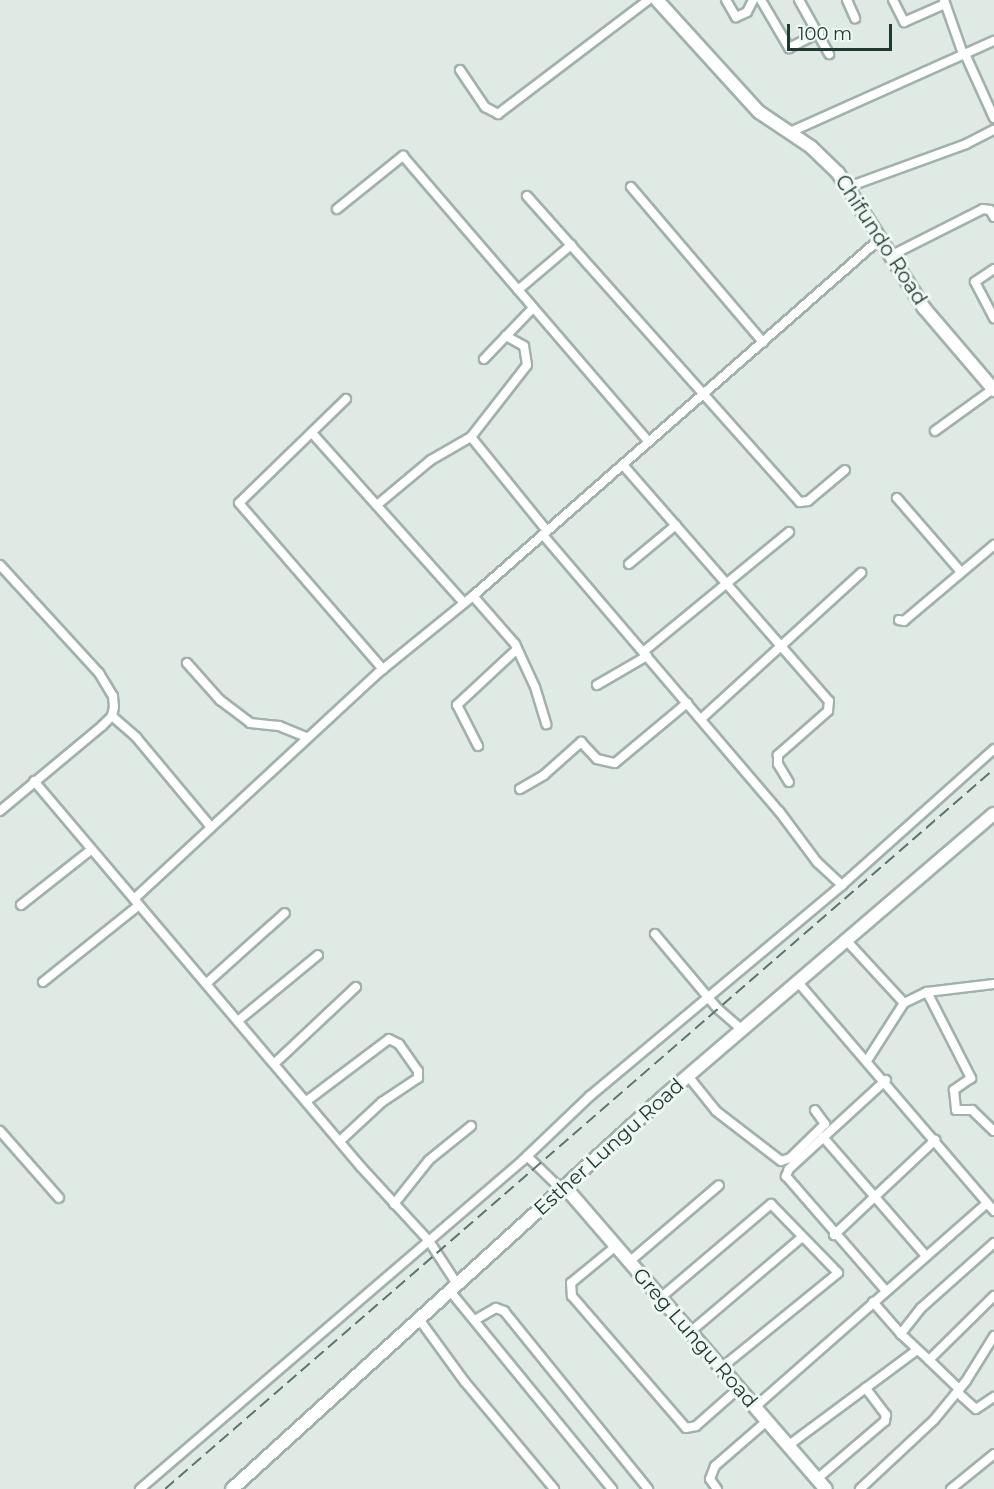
<!DOCTYPE html>
<html>
<head>
<meta charset="utf-8">
<style>
  body { margin:0 }
  #map { position:relative; width:994px; height:1489px; overflow:hidden; background:#dfeae5; font-family:Montserrat,sans-serif }
  div>[style] { position:absolute }
  .roads { filter:drop-shadow(2px 0 #a2b1ac) drop-shadow(-2px 0 #a2b1ac) drop-shadow(0 2px #a2b1ac) drop-shadow(0 -2px #a2b1ac) }
  .street>* { height:8px; margin:-4px; padding:0 4px; transform-origin:4px; border-radius:4px; background:#fff }
  .secondary>* { height:12px; margin:-6px; padding:0 6px; transform-origin:6px; border-radius:6px; background:#fff }
  .rail>* { height:2px; margin-top:-1px; transform-origin:0; background:repeating-linear-gradient(90deg,#5a756e 0 12px,transparent 0 18px) }
  span { translate:-50% -50%; white-space:nowrap; text-align:center; line-height:1.15; -webkit-text-stroke:6px #eff7f3; paint-order:stroke }
  .street-label { font-size:20px; color:#203932 }
  .scale { position:absolute; left:787px; top:24px; width:105px; height:27px; box-sizing:border-box; border:3px solid #203932; border-top:0; padding-left:8px; font-size:18px; line-height:21px; white-space:nowrap; color:#203932; -webkit-text-stroke:4px #eff7f3; paint-order:stroke }
</style>
</head>
<body>
<div id="map">
  <div class="roads">
    <div class="street">
      <i style="left:726px;top:0;width:20px;rotate:60deg"></i>
      <i style="left:736px;top:17px;width:12px;rotate:-24deg"></i>
      <i style="left:747px;top:12px;width:13px;rotate:-63deg"></i>
      <i style="left:761px;top:0;width:56px;rotate:59.7deg"></i>
      <i style="left:789px;top:48px;width:34px;rotate:-27deg"></i>
      <i style="left:799px;top:0;width:62px;rotate:60.9deg"></i>
      <i style="left:847px;top:0;width:20px;rotate:66deg"></i>
      <i style="left:893px;top:0;width:25px;rotate:63deg"></i>
      <i style="left:904px;top:22px;width:45px;rotate:-23.7deg"></i>
      <i style="left:944px;top:0;width:57px;rotate:70.6deg"></i>
      <i style="left:965px;top:54px;width:70px;rotate:65.6deg"></i>
      <i style="left:460px;top:70px;width:45px;rotate:56deg"></i>
      <i style="left:485px;top:107px;width:15px;rotate:28deg"></i>
      <i style="left:498px;top:114px;width:188px;rotate:-37.2deg"></i>
      <i style="left:788px;top:133px;width:226px;rotate:-24.1deg"></i>
      <i style="left:631px;top:187px;width:204px;rotate:49.6deg"></i>
      <i style="left:848px;top:187px;width:126px;rotate:-20deg"></i>
      <i style="left:966px;top:144px;width:31px;rotate:-27deg"></i>
      <i style="left:527px;top:196px;width:410px;rotate:48.3deg"></i>
      <i style="left:800px;top:502px;width:8px;rotate:-7deg"></i>
      <i style="left:808px;top:501px;width:48px;rotate:-40deg"></i>
      <i style="left:337px;top:209px;width:85px;rotate:-38.8deg"></i>
      <i style="left:403px;top:156px;width:377px;rotate:49.3deg"></i>
      <i style="left:890px;top:256px;width:104px;rotate:-26.8deg"></i>
      <i style="left:983px;top:209px;width:7px;rotate:8deg"></i>
      <i style="left:990px;top:210px;width:8px;rotate:60deg"></i>
      <i style="left:994px;top:269px;width:23px;rotate:146deg"></i>
      <i style="left:975px;top:282px;width:41px;rotate:62.2deg"></i>
      <i style="left:518px;top:290px;width:70px;rotate:-40.3deg"></i>
      <i style="left:484px;top:359px;width:71px;rotate:-46.1deg"></i>
      <i style="left:346px;top:399px;width:149px;rotate:135.8deg"></i>
      <i style="left:239px;top:503px;width:220px;rotate:49.1deg"></i>
      <i style="left:935px;top:431px;width:72px;rotate:-35.9deg"></i>
      <i style="left:312px;top:433px;width:228px;rotate:48.2deg"></i>
      <i style="left:471px;top:437px;width:121px;rotate:51deg"></i>
      <i style="left:623px;top:465px;width:313px;rotate:48.9deg"></i>
      <i style="left:829px;top:701px;width:10px;rotate:96deg"></i>
      <i style="left:828px;top:711px;width:67px;rotate:138.7deg"></i>
      <i style="left:778px;top:755px;width:9px;rotate:90deg"></i>
      <i style="left:778px;top:764px;width:21px;rotate:59deg"></i>
      <i style="left:897px;top:498px;width:98px;rotate:49.1deg"></i>
      <i style="left:377px;top:505px;width:70px;rotate:-39.8deg"></i>
      <i style="left:431px;top:460px;width:46px;rotate:-29.9deg"></i>
      <i style="left:471px;top:437px;width:91px;rotate:-52.1deg"></i>
      <i style="left:527px;top:365px;width:19px;rotate:-99deg"></i>
      <i style="left:524px;top:346px;width:21px;rotate:-151deg"></i>
      <i style="left:543px;top:535px;width:363px;rotate:49.5deg"></i>
      <i style="left:779px;top:811px;width:64px;rotate:53.3deg"></i>
      <i style="left:817px;top:862px;width:34px;rotate:43deg"></i>
      <i style="left:629px;top:564px;width:61px;rotate:-39.7deg"></i>
      <i style="left:0;top:565px;width:147px;rotate:47.5deg"></i>
      <i style="left:99px;top:673px;width:27px;rotate:59deg"></i>
      <i style="left:113px;top:696px;width:11px;rotate:85deg"></i>
      <i style="left:114px;top:707px;width:9px;rotate:103deg"></i>
      <i style="left:112px;top:716px;width:14px;rotate:135deg"></i>
      <i style="left:102px;top:726px;width:133px;rotate:140.2deg"></i>
      <i style="left:473px;top:596px;width:64px;rotate:48.8deg"></i>
      <i style="left:515px;top:644px;width:47px;rotate:65.1deg"></i>
      <i style="left:535px;top:687px;width:39px;rotate:73deg"></i>
      <i style="left:899px;top:620px;width:5px;rotate:11deg"></i>
      <i style="left:904px;top:621px;width:118px;rotate:-40.2deg"></i>
      <i style="left:643px;top:652px;width:189px;rotate:-39.4deg"></i>
      <i style="left:187px;top:663px;width:50px;rotate:48.3deg"></i>
      <i style="left:220px;top:700px;width:38px;rotate:37deg"></i>
      <i style="left:250px;top:723px;width:29px;rotate:6deg"></i>
      <i style="left:279px;top:726px;width:29px;rotate:22deg"></i>
      <i style="left:597px;top:685px;width:58px;rotate:-30.1deg"></i>
      <i style="left:112px;top:716px;width:32px;rotate:41deg"></i>
      <i style="left:136px;top:737px;width:117px;rotate:50.2deg"></i>
      <i style="left:701px;top:719px;width:217px;rotate:-42.4deg"></i>
      <i style="left:478px;top:746px;width:46px;rotate:-117.1deg"></i>
      <i style="left:457px;top:705px;width:82px;rotate:-43deg"></i>
      <i style="left:34px;top:781px;width:506px;rotate:49.73deg"></i>
      <i style="left:361px;top:1167px;width:100px;rotate:47.4deg"></i>
      <i style="left:429px;top:1241px;width:51px;rotate:56.9deg"></i>
      <i style="left:520px;top:789px;width:28px;rotate:-30deg"></i>
      <i style="left:544px;top:775px;width:50px;rotate:-41.7deg"></i>
      <i style="left:581px;top:742px;width:23px;rotate:47deg"></i>
      <i style="left:597px;top:759px;width:18px;rotate:13deg"></i>
      <i style="left:615px;top:763px;width:94px;rotate:-39.8deg"></i>
      <i style="left:134px;top:899px;width:333px;rotate:-42.8deg"></i>
      <i style="left:378px;top:673px;width:122px;rotate:-39deg"></i>
      <i style="left:473px;top:596px;width:543px;rotate:-41.27deg"></i>
      <i style="left:21px;top:905px;width:89px;rotate:-38.2deg"></i>
      <i style="left:655px;top:934px;width:97px;rotate:50deg"></i>
      <i style="left:717px;top:1008px;width:32px;rotate:41deg"></i>
      <i style="left:845px;top:939px;width:87px;rotate:47.3deg"></i>
      <i style="left:797px;top:981px;width:303px;rotate:49.4deg"></i>
      <i style="left:43px;top:982px;width:123px;rotate:-38.7deg"></i>
      <i style="left:208px;top:982px;width:103px;rotate:-41.9deg"></i>
      <i style="left:927px;top:992px;width:97px;rotate:62.9deg"></i>
      <i style="left:971px;top:1078px;width:21px;rotate:145deg"></i>
      <i style="left:954px;top:1090px;width:20px;rotate:84deg"></i>
      <i style="left:956px;top:1110px;width:16px"></i>
      <i style="left:972px;top:1110px;width:30px;rotate:44deg"></i>
      <i style="left:239px;top:1020px;width:102px;rotate:-39.4deg"></i>
      <i style="left:868px;top:1059px;width:67px;rotate:-57.3deg"></i>
      <i style="left:904px;top:1003px;width:25px;rotate:-26deg"></i>
      <i style="left:927px;top:992px;width:67px;rotate:-6.8deg"></i>
      <i style="left:275px;top:1063px;width:111px;rotate:-43.2deg"></i>
      <i style="left:688px;top:1076px;width:45px;rotate:51.3deg"></i>
      <i style="left:716px;top:1111px;width:82px;rotate:37.6deg"></i>
      <i style="left:781px;top:1161px;width:9px;rotate:-18deg"></i>
      <i style="left:790px;top:1158px;width:49px;rotate:-44.2deg"></i>
      <i style="left:825px;top:1124px;width:17px;rotate:-126deg"></i>
      <i style="left:886px;top:1080px;width:132px;rotate:137.5deg"></i>
      <i style="left:789px;top:1169px;width:8px;rotate:113deg"></i>
      <i style="left:786px;top:1176px;width:152px;rotate:49deg"></i>
      <i style="left:308px;top:1100px;width:101px;rotate:-37deg"></i>
      <i style="left:389px;top:1039px;width:11px;rotate:27deg"></i>
      <i style="left:399px;top:1044px;width:33px;rotate:55deg"></i>
      <i style="left:418px;top:1071px;width:7px;rotate:90deg"></i>
      <i style="left:418px;top:1078px;width:43px;rotate:146.3deg"></i>
      <i style="left:382px;top:1102px;width:57px;rotate:137.1deg"></i>
      <i style="left:0;top:1131px;width:89px;rotate:48.6deg"></i>
      <i style="left:823px;top:1137px;width:157px;rotate:49.1deg"></i>
      <i style="left:527px;top:1156px;width:49px;rotate:44.2deg"></i>
      <i style="left:394px;top:1204px;width:56px;rotate:-51.5deg"></i>
      <i style="left:429px;top:1160px;width:54px;rotate:-39deg"></i>
      <i style="left:834px;top:1235px;width:139px;rotate:-43.2deg"></i>
      <i style="left:994px;top:1243px;width:98px;rotate:138.3deg"></i>
      <i style="left:921px;top:1308px;width:33px;rotate:128deg"></i>
      <i style="left:901px;top:1334px;width:38px;rotate:43deg"></i>
      <i style="left:929px;top:1360px;width:91px;rotate:-44.6deg"></i>
      <i style="left:616px;top:1246px;width:58px;rotate:140.6deg"></i>
      <i style="left:571px;top:1283px;width:13px;rotate:86deg"></i>
      <i style="left:572px;top:1296px;width:174px;rotate:49.2deg"></i>
      <i style="left:686px;top:1428px;width:10px;rotate:-11deg"></i>
      <i style="left:696px;top:1426px;width:56px;rotate:-41.4deg"></i>
      <i style="left:629px;top:1262px;width:118px;rotate:-40.5deg"></i>
      <i style="left:450px;top:1291px;width:256px;rotate:50.7deg"></i>
      <i style="left:659px;top:1299px;width:147px;rotate:-40.3deg"></i>
      <i style="left:771px;top:1204px;width:96px;rotate:45.8deg"></i>
      <i style="left:838px;top:1273px;width:151px;rotate:140.9deg"></i>
      <i style="left:873px;top:1302px;width:43px;rotate:48.8deg"></i>
      <i style="left:419px;top:1319px;width:78px;rotate:53.9deg"></i>
      <i style="left:465px;top:1382px;width:139px;rotate:50.2deg"></i>
      <i style="left:475px;top:1320px;width:24px;rotate:-30deg"></i>
      <i style="left:496px;top:1308px;width:9px;rotate:21deg"></i>
      <i style="left:504px;top:1311px;width:229px;rotate:51deg"></i>
      <i style="left:689px;top:1333px;width:148px;rotate:-40.3deg"></i>
      <i style="left:929px;top:1360px;width:42px;rotate:44deg"></i>
      <i style="left:957px;top:1392px;width:25px;rotate:42deg"></i>
      <i style="left:976px;top:1409px;width:22px;rotate:-34deg"></i>
      <i style="left:755px;top:1407px;width:309px;rotate:-41.3deg"></i>
      <i style="left:789px;top:1445px;width:159px;rotate:-36.6deg"></i>
      <i style="left:817px;top:1479px;width:89px;rotate:-40.5deg"></i>
      <i style="left:885px;top:1421px;width:6px;rotate:-81deg"></i>
      <i style="left:886px;top:1415px;width:34px;rotate:-127deg"></i>
      <i style="left:140px;top:1489px;width:505px;rotate:-40.66deg"></i>
      <i style="left:523px;top:1160px;width:93px;rotate:-43.7deg"></i>
      <i style="left:590px;top:1096px;width:329px;rotate:-39.9deg"></i>
      <i style="left:842px;top:885px;width:204px;rotate:-41.8deg"></i>
      <i style="left:717px;top:1489px;width:12px;rotate:-125deg"></i>
      <i style="left:710px;top:1479px;width:14px;rotate:-69deg"></i>
      <i style="left:715px;top:1466px;width:69px;rotate:-40.9deg"></i>
      <i style="left:860px;top:1489px;width:101px;rotate:-43deg"></i>
      <i style="left:934px;top:1420px;width:50px;rotate:-50.6deg"></i>
      <i style="left:966px;top:1381px;width:53px;rotate:-58.1deg"></i>
      <i style="left:951px;top:1489px;width:55px;rotate:-39.1deg"></i>
    </div>
    <div class="secondary">
      <i style="left:657px;top:0;width:151px;rotate:47.7deg"></i>
      <i style="left:759px;top:112px;width:63px;rotate:33.9deg"></i>
      <i style="left:811px;top:147px;width:37px;rotate:44deg"></i>
      <i style="left:838px;top:173px;width:160px;rotate:57.5deg"></i>
      <i style="left:924px;top:308px;width:108px;rotate:49.5deg"></i>
      <i style="left:565px;top:1187px;width:399px;rotate:49.2deg"></i>
      <i style="left:232px;top:1489px;width:580px;rotate:-42.27deg"></i>
      <i style="left:661px;top:1099px;width:438px;rotate:-40.6deg"></i>
    </div>
  </div>
  <div class="rail">
    <i style="left:165px;top:1489px;width:1098px;rotate:-40.97deg"></i>
  </div>
  <div class="street-label">
    <span style="left:881px;top:240px;rotate:57deg">Chifundo Road</span>
    <span style="left:609px;top:1147px;rotate:-42deg">Esther Lungu Road</span>
    <span style="left:695px;top:1338px;rotate:49deg">Greg Lungu Road</span>
  </div>
  <div class="scale">100 m</div>
</div>
</body>
</html>
